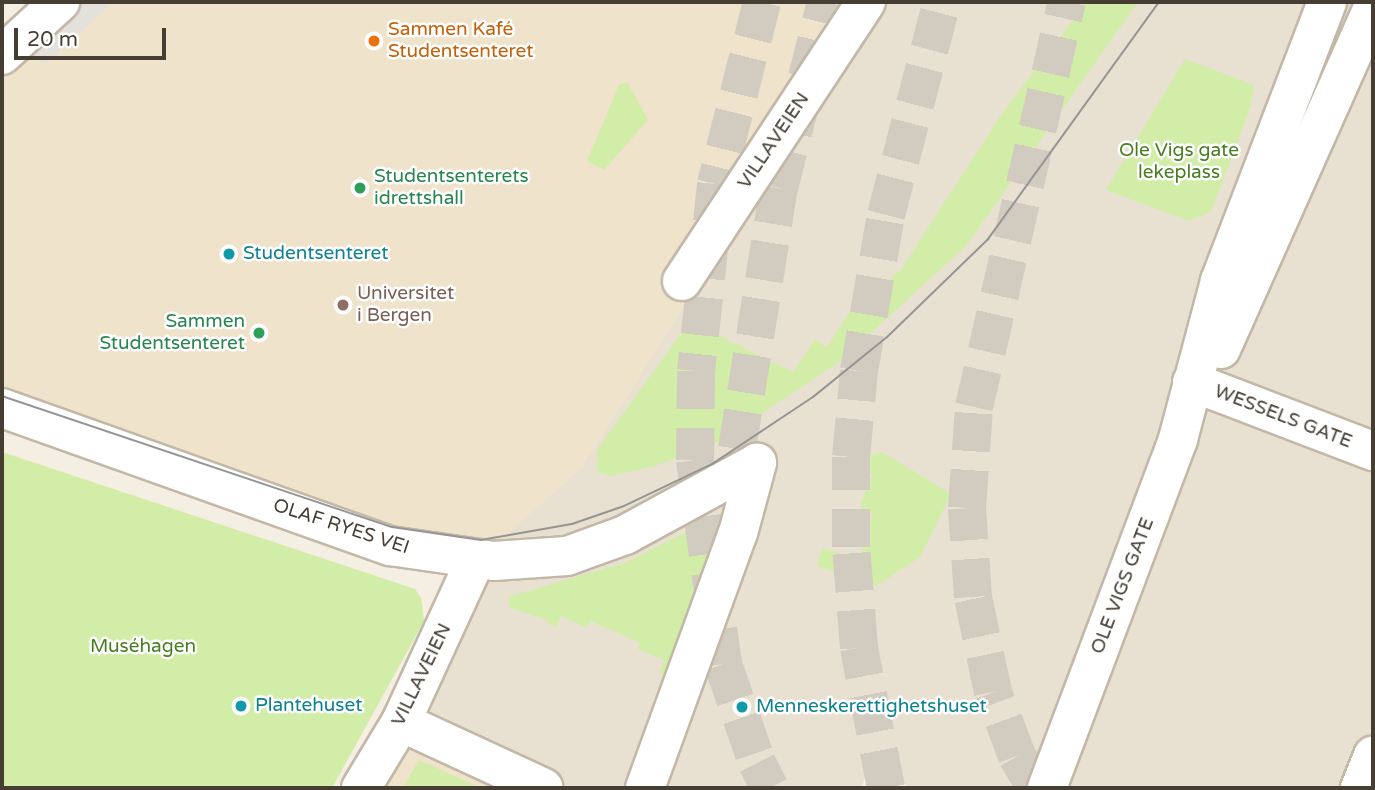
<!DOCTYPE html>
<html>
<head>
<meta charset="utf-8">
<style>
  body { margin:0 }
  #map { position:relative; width:1375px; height:790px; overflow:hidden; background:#f4eee3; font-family:"Varela Round",sans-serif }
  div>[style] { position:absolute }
  .residential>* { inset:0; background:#e8e0d1 }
  .education>* { inset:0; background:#efe3cb }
  .green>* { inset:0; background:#d1eda7 }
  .parking>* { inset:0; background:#e4e0dc }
  .highway-tunnel>* { height:38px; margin-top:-19px; transform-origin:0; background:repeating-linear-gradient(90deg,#d1cbc0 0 38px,transparent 0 57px) }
  .roads { filter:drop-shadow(2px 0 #c3b8a8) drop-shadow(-2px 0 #c3b8a8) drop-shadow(0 2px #c3b8a8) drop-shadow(0 -2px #c3b8a8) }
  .minor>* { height:38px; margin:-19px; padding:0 19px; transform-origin:19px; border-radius:19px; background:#fff }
  .tram>* { height:2px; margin:-1px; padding:0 1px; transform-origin:1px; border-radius:1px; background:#959595 }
  .dots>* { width:19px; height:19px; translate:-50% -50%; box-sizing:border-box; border:4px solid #fff; border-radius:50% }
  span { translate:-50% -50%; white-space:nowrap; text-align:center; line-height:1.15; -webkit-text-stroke:5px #fff; paint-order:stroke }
  .food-label { font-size:19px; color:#c56008 }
  .left { translate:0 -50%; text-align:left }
  .street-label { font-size:19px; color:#463e33 }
  .park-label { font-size:19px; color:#487e20 }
  .leisure-label { font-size:19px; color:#27864d }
  .right { translate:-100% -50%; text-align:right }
  .culture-label { font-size:19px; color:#0d838f }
  .education-label { font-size:19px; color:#785e54 }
  .frame { position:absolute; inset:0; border:4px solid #463e33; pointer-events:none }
  .scale { position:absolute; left:14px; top:28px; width:152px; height:32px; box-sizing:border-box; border:4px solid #463e33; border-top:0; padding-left:9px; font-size:21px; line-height:24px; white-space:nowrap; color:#463e33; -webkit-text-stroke:5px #fff; paint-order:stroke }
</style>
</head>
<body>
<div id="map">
  <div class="residential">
    <i style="clip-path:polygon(864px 2px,1373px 2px,1373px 788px,912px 788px,869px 767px,861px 788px,502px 788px,401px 740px,486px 553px)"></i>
  </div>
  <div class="education">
    <i style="clip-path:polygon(60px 2px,863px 2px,750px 203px,581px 469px,486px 553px,390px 546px,2px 408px,2px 55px)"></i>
    <i style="clip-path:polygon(401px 740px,502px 788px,374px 788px)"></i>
  </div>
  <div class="green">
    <i style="clip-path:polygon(1087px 2px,1138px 2px,966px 246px,838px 363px,720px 441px,655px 466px,610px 476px,597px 472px,597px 450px,690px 321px,793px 372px,815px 339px,827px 347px,854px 306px,900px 271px,1003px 112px)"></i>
    <i style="clip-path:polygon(1185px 59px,1254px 85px,1250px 108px,1211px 212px,1189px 221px,1106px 190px)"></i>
    <i style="clip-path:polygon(627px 82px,648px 120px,604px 170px,587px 161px,619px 85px)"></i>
    <i style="clip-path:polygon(2px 452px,415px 589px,421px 598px,424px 621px,332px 788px,2px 788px)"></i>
    <i style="clip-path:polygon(882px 452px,951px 494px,920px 557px,876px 586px,817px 566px,822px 548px,859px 559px,873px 513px,861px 509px,861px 501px,873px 475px,841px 465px)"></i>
    <i style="clip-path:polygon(717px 524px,722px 537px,674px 680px,659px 673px,664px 660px,638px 649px,640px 643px,591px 621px,587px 628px,561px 616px,556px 628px,544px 619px,510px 608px,508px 597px,627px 562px,690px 530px)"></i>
    <i style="clip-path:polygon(419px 760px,481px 788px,403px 788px)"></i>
  </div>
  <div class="parking">
    <i style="clip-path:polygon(82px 2px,113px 2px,47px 63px,24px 57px)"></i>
  </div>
  <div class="highway-tunnel">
    <i style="left:762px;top:2px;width:188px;rotate:104.2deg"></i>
    <i style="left:716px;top:184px;width:188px;rotate:96.1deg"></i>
    <i style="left:696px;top:371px;width:89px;rotate:90.6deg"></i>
    <i style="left:695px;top:460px;width:206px;rotate:82.2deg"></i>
    <i style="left:723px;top:664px;width:105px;rotate:71deg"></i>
    <i style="left:757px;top:763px;width:28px;rotate:63deg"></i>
    <i style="left:734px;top:505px;width:56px;rotate:-86.9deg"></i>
    <i style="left:737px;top:449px;width:264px;rotate:-80.9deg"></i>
    <i style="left:779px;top:188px;width:192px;rotate:-75.8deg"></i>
    <i style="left:886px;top:788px;width:143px;rotate:-100.9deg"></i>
    <i style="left:859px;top:648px;width:101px;rotate:-94.5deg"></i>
    <i style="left:851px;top:547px;width:90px;rotate:-90deg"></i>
    <i style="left:851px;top:457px;width:86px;rotate:-84.7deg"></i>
    <i style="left:859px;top:371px;width:158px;rotate:-80.2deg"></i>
    <i style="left:886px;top:215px;width:220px;rotate:-75.3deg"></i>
    <i style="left:1036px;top:788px;width:37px;rotate:-121deg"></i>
    <i style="left:1017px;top:756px;width:68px;rotate:-110.6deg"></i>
    <i style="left:993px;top:692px;width:97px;rotate:-101.9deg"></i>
    <i style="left:973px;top:597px;width:89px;rotate:-93.9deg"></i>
    <i style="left:967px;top:508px;width:101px;rotate:-86deg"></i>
    <i style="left:974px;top:407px;width:416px;rotate:-77.1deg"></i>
  </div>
  <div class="roads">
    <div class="minor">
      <i style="left:2px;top:55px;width:79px;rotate:-42.4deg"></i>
      <i style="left:682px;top:281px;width:334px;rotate:-56.6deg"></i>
      <i style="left:1221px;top:349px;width:373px;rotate:-66deg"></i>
      <i style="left:1192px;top:382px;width:194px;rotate:20.9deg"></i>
      <i style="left:2px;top:408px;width:412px;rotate:19.6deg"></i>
      <i style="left:390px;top:546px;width:105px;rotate:8.2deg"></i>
      <i style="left:494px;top:561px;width:73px;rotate:-3.9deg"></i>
      <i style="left:567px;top:556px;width:62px;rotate:-19.9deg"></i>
      <i style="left:625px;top:535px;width:150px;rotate:-28.6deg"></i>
      <i style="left:401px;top:722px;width:157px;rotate:24.8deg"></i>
      <i style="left:361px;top:788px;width:77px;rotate:-58.8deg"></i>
      <i style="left:401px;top:722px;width:179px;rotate:-65.3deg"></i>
      <i style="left:645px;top:788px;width:271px;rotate:-70deg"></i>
      <i style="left:738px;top:533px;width:73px;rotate:-74.8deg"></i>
      <i style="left:1047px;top:788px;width:373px;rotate:-69.4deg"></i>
      <i style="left:1178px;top:439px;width:163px;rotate:-75.1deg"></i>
      <i style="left:1220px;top:281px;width:299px;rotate:-69deg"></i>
      <i style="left:1360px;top:788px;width:35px;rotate:-68deg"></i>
    </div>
  </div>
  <div class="tram">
    <i style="left:2px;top:396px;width:411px;rotate:18.6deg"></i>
    <i style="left:392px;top:527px;width:90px;rotate:8.3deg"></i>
    <i style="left:481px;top:540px;width:92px;rotate:-10deg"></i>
    <i style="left:572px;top:524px;width:55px;rotate:-19.1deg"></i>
    <i style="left:624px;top:506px;width:98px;rotate:-25.5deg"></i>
    <i style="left:712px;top:464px;width:121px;rotate:-33.6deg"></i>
    <i style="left:813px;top:397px;width:95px;rotate:-39deg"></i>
    <i style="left:887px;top:337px;width:141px;rotate:-44.1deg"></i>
    <i style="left:988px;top:239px;width:292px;rotate:-54.2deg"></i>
  </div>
  <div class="dots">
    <i style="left:374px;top:41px;background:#e8710a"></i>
    <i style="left:360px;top:188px;background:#2e9e5b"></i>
    <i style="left:229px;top:254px;background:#0f9aa8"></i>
    <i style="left:343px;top:305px;background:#8d6e63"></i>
    <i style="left:259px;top:333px;background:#2e9e5b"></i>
    <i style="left:241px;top:706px;background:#0f9aa8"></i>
    <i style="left:742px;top:707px;background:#0f9aa8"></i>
  </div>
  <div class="food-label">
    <span class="left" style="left:388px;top:41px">Sammen Kafé<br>Studentsenteret</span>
  </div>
  <div class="street-label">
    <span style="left:774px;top:141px;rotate:-56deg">VILLAVEIEN</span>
    <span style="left:1283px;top:417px;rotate:21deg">WESSELS GATE</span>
    <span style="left:341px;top:527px;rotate:18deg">OLAF RYES VEI</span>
    <span style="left:1123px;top:586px;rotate:-69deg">OLE VIGS GATE</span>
    <span style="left:422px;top:675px;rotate:-64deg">VILLAVEIEN</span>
  </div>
  <div class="park-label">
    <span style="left:1179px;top:162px">Ole Vigs gate<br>lekeplass</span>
    <span style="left:143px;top:647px">Muséhagen</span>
  </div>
  <div class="leisure-label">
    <span class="left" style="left:374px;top:188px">Studentsenterets<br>idrettshall</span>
    <span class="right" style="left:245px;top:333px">Sammen<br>Studentsenteret</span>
  </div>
  <div class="culture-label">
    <span class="left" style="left:243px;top:254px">Studentsenteret</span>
    <span class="left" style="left:255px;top:706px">Plantehuset</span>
    <span class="left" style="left:756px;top:707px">Menneskerettighetshuset</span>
  </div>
  <div class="education-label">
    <span class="left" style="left:357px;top:305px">Universitet<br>i Bergen</span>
  </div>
  <div class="frame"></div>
  <div class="scale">20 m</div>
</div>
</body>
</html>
